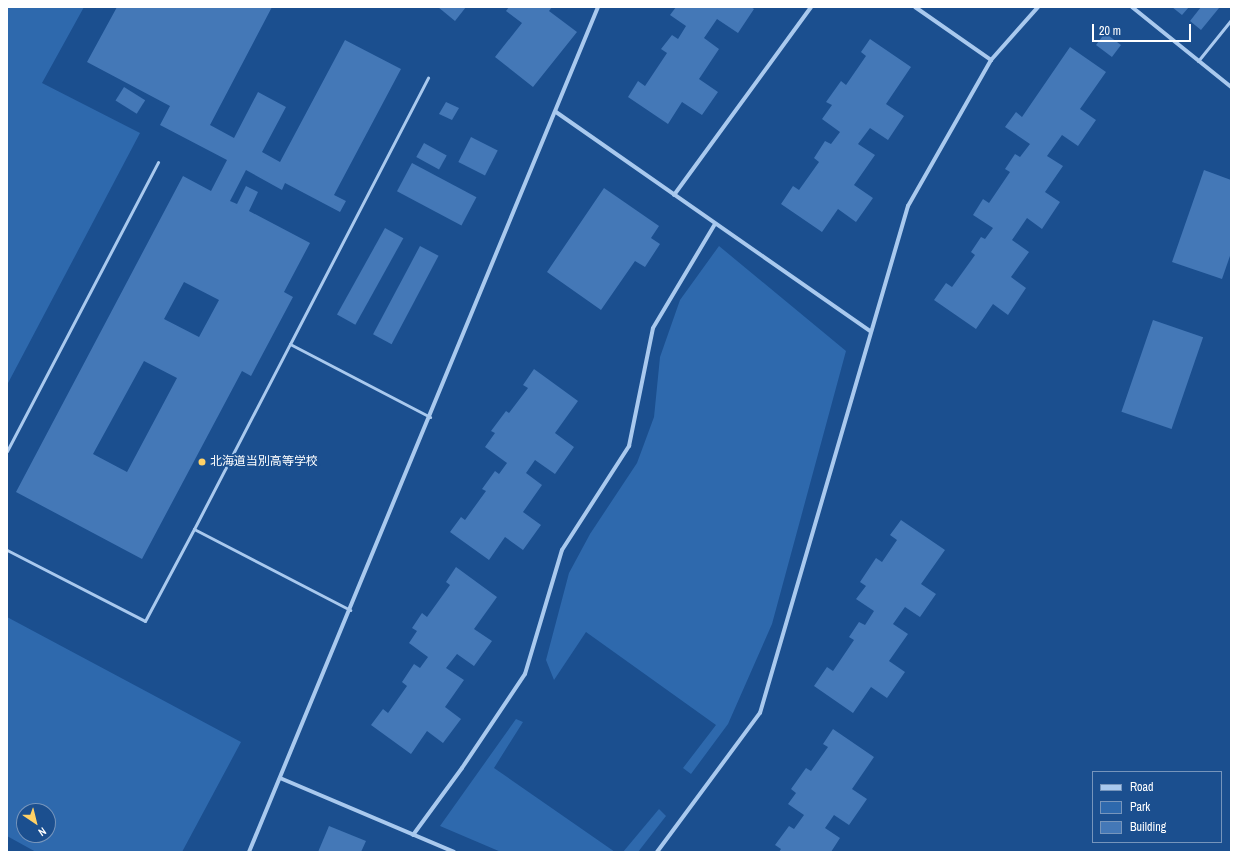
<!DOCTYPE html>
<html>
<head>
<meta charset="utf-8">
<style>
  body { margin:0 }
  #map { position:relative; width:1238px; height:859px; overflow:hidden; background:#1b4f8f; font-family:"Archivo Narrow","Noto Sans JP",sans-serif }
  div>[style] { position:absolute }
  .green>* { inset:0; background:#2e69ad }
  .building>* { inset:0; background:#4478b7; transform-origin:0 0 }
  .lane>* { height:3px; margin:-1.5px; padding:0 1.5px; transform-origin:1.5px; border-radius:1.5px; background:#a9c9ee }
  .street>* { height:4px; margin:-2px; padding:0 2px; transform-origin:2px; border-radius:2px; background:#a9c9ee }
  .dots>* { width:11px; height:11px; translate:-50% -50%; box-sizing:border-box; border:2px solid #1b4f8f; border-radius:50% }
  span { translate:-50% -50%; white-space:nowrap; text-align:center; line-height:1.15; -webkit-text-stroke:4px #1b4f8f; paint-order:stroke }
  .poi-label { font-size:12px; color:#fff }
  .left { translate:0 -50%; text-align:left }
  .frame { position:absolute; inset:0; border:8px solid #fff; pointer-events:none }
  .legend { position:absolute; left:1092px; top:771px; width:130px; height:72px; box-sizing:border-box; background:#1b4f8f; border:1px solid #7695bc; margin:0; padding:5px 7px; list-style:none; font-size:12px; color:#fff }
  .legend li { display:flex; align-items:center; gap:8px; height:20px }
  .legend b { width:20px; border:1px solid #7695bc }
  .north { position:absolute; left:16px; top:803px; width:40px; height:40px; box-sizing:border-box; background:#1b4f8f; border:1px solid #7695bc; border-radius:50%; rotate:145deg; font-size:11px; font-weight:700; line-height:16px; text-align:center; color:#fff }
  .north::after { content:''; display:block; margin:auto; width:14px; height:18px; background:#ffd166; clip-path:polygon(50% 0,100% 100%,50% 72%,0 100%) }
  .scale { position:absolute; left:1092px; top:24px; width:99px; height:18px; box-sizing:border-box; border:2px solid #fff; border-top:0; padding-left:5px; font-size:12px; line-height:14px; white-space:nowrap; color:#fff; -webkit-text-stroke:3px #1b4f8f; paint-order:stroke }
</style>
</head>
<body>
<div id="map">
  <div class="green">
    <i style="clip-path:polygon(7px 7px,84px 7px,42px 83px,140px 133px,7px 385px)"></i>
    <i style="clip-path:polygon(719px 246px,846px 351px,772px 624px,728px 724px,691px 774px,683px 768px,716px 725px,586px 632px,554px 680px,546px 660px,569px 573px,590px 534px,637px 463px,654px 417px,660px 357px,680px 300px)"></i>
    <i style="clip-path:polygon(evenodd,7px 617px,241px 742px,182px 852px,36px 852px,7px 836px,7px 617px,24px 811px,48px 811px,48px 835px,24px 835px,24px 811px)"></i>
    <i style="clip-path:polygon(516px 719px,523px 722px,494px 768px,615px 852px,501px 852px,440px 826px)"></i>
    <i style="clip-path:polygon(659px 809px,666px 816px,638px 852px,623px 852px)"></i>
  </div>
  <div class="building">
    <i style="clip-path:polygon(evenodd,117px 7px,272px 7px,210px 125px,234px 138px,258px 92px,286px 107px,262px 152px,280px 162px,345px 40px,401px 69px,334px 195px,346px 201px,340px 212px,285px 183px,282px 190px,246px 170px,230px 201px,237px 204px,246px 186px,258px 192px,249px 211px,310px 243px,284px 292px,293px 297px,251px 376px,242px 371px,142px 559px,16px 492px,183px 176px,211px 191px,227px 160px,160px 125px,170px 106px,87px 62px,117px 7px,184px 282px,219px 300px,199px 337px,164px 319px,184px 282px,117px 7px,144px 361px,177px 378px,127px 472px,93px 454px,144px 361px)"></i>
    <i style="clip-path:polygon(438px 7px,466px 7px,455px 21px)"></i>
    <i style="clip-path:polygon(509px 7px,552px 7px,549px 11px,577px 32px,533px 87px,495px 57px,522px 23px,506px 11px)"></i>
    <i style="clip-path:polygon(676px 7px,751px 7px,754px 9px,738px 33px,717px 19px,704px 38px,719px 49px,699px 79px,718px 92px,702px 115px,682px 102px,668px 124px,628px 97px,638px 81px,645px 86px,667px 53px,661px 49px,672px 35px,678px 39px,686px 26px,670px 15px)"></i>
    <i style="clip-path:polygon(1172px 7px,1189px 7px,1182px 15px)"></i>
    <i style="clip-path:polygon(1201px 7px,1219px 8px,1201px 30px,1190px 21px)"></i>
    <i style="left:1105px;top:33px;width:20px;height:15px;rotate:37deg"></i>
    <i style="clip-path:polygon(870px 39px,911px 67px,886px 104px,904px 116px,888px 140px,870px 128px,858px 144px,875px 155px,854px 185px,873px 198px,856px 222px,838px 209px,822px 232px,781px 204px,793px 186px,799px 190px,819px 162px,814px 158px,825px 141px,831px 144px,840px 132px,822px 119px,832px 105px,826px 102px,841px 81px,846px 85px,866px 56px,861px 52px)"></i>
    <i style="clip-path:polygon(1070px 47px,1106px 72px,1080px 109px,1096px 120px,1078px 146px,1062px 135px,1047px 156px,1063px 166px,1045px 192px,1060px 202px,1042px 229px,1027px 218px,1012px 240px,1029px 252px,1011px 277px,1026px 288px,1008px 315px,993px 304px,976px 329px,934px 300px,946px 283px,952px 287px,975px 255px,971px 252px,981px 237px,985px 239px,993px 228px,973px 215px,983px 199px,989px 203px,1010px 172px,1005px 169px,1015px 154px,1020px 157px,1030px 144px,1005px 127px,1016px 112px,1022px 117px)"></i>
    <i style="left:124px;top:87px;width:25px;height:16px;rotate:32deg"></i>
    <i style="clip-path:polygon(446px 102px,459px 108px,452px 120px,439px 114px)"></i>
    <i style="left:471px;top:137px;width:30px;height:28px;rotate:27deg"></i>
    <i style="left:424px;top:143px;width:26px;height:16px;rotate:29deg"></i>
    <i style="left:412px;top:163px;width:73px;height:32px;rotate:28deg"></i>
    <i style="clip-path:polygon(1204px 170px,1231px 180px,1231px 253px,1222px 279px,1172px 262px)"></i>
    <i style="clip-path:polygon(604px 188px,659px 226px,651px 238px,660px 244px,645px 267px,635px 261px,601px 310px,547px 272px)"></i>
    <i style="left:385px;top:228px;width:21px;height:99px;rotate:29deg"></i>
    <i style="left:420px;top:246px;width:21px;height:100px;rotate:28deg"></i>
    <i style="left:1153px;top:320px;width:53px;height:97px;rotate:19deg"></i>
    <i style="clip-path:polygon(534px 369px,578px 401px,555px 433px,574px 447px,555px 474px,535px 460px,526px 473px,542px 485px,523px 512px,541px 525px,523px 550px,505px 537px,489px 560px,450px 532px,461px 517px,465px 520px,486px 491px,482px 489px,495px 471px,499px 474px,507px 463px,485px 447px,495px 433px,491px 431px,506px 411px,509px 413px,528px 388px,523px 385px)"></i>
    <i style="clip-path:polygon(901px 520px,945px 550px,921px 584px,936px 594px,920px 617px,905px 607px,893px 624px,908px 634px,889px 661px,905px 672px,887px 698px,871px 687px,853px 713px,814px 686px,827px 667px,833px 671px,854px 640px,849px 637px,859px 622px,865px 625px,874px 611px,856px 599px,866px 586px,860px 582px,876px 558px,882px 562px,897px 540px,890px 535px)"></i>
    <i style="clip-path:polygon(456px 567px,497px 597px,474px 629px,492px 641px,474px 666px,457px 654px,446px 668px,464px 680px,445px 707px,461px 719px,443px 743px,427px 731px,411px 754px,371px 725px,383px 709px,388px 713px,407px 686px,402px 682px,414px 664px,420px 668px,428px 657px,409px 643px,417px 631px,412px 628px,422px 613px,427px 617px,450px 585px,446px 582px)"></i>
    <i style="clip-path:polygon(833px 729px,874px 757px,852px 789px,867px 799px,849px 825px,834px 815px,825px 828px,840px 838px,831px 852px,779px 852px,781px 849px,775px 845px,789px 826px,794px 829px,804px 815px,788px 804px,796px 793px,791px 789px,806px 768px,811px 771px,828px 747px,823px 744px)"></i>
    <i style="clip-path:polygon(329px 826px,366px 841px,361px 852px,318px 852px)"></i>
  </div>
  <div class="lane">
    <i style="left:1198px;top:61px;width:53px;rotate:-51.2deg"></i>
    <i style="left:290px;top:344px;width:300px;rotate:-62.6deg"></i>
    <i style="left:7px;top:451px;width:326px;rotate:-62.4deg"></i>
    <i style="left:194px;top:529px;width:208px;rotate:-62.6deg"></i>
    <i style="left:290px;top:344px;width:158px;rotate:27.5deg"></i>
    <i style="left:7px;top:550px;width:155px;rotate:27.2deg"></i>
    <i style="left:145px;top:621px;width:104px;rotate:-62deg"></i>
    <i style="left:194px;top:529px;width:176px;rotate:27.4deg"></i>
  </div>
  <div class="street">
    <i style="left:915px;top:7px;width:93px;rotate:34.9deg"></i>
    <i style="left:1132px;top:7px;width:127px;rotate:38.9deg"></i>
    <i style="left:556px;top:112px;width:384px;rotate:34.9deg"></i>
    <i style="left:674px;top:195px;width:233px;rotate:-53.9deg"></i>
    <i style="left:280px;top:778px;width:189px;rotate:23deg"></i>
    <i style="left:413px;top:835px;width:83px;rotate:-53.8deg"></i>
    <i style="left:462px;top:768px;width:113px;rotate:-56.2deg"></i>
    <i style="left:525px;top:674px;width:129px;rotate:-73.4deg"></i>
    <i style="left:562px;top:550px;width:124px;rotate:-57.2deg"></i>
    <i style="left:629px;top:446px;width:120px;rotate:-78.5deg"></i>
    <i style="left:653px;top:328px;width:121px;rotate:-59.2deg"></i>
    <i style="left:249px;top:852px;width:914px;rotate:-67.56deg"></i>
    <i style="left:657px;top:852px;width:173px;rotate:-53.5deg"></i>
    <i style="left:760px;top:713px;width:528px;rotate:-73.73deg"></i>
    <i style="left:908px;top:206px;width:168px;rotate:-60.4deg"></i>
    <i style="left:991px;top:60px;width:71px;rotate:-48.4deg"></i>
  </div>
  <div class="dots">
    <i style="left:202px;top:462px;background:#ffd166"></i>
  </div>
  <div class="poi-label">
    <span class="left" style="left:210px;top:462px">北海道当別高等学校</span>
  </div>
  <div class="frame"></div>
  <ul class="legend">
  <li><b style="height:5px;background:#a9c9ee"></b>Road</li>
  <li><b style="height:11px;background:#2e69ad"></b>Park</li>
  <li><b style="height:11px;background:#4478b7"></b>Building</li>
  </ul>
  <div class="north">N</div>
  <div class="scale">20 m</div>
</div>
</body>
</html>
